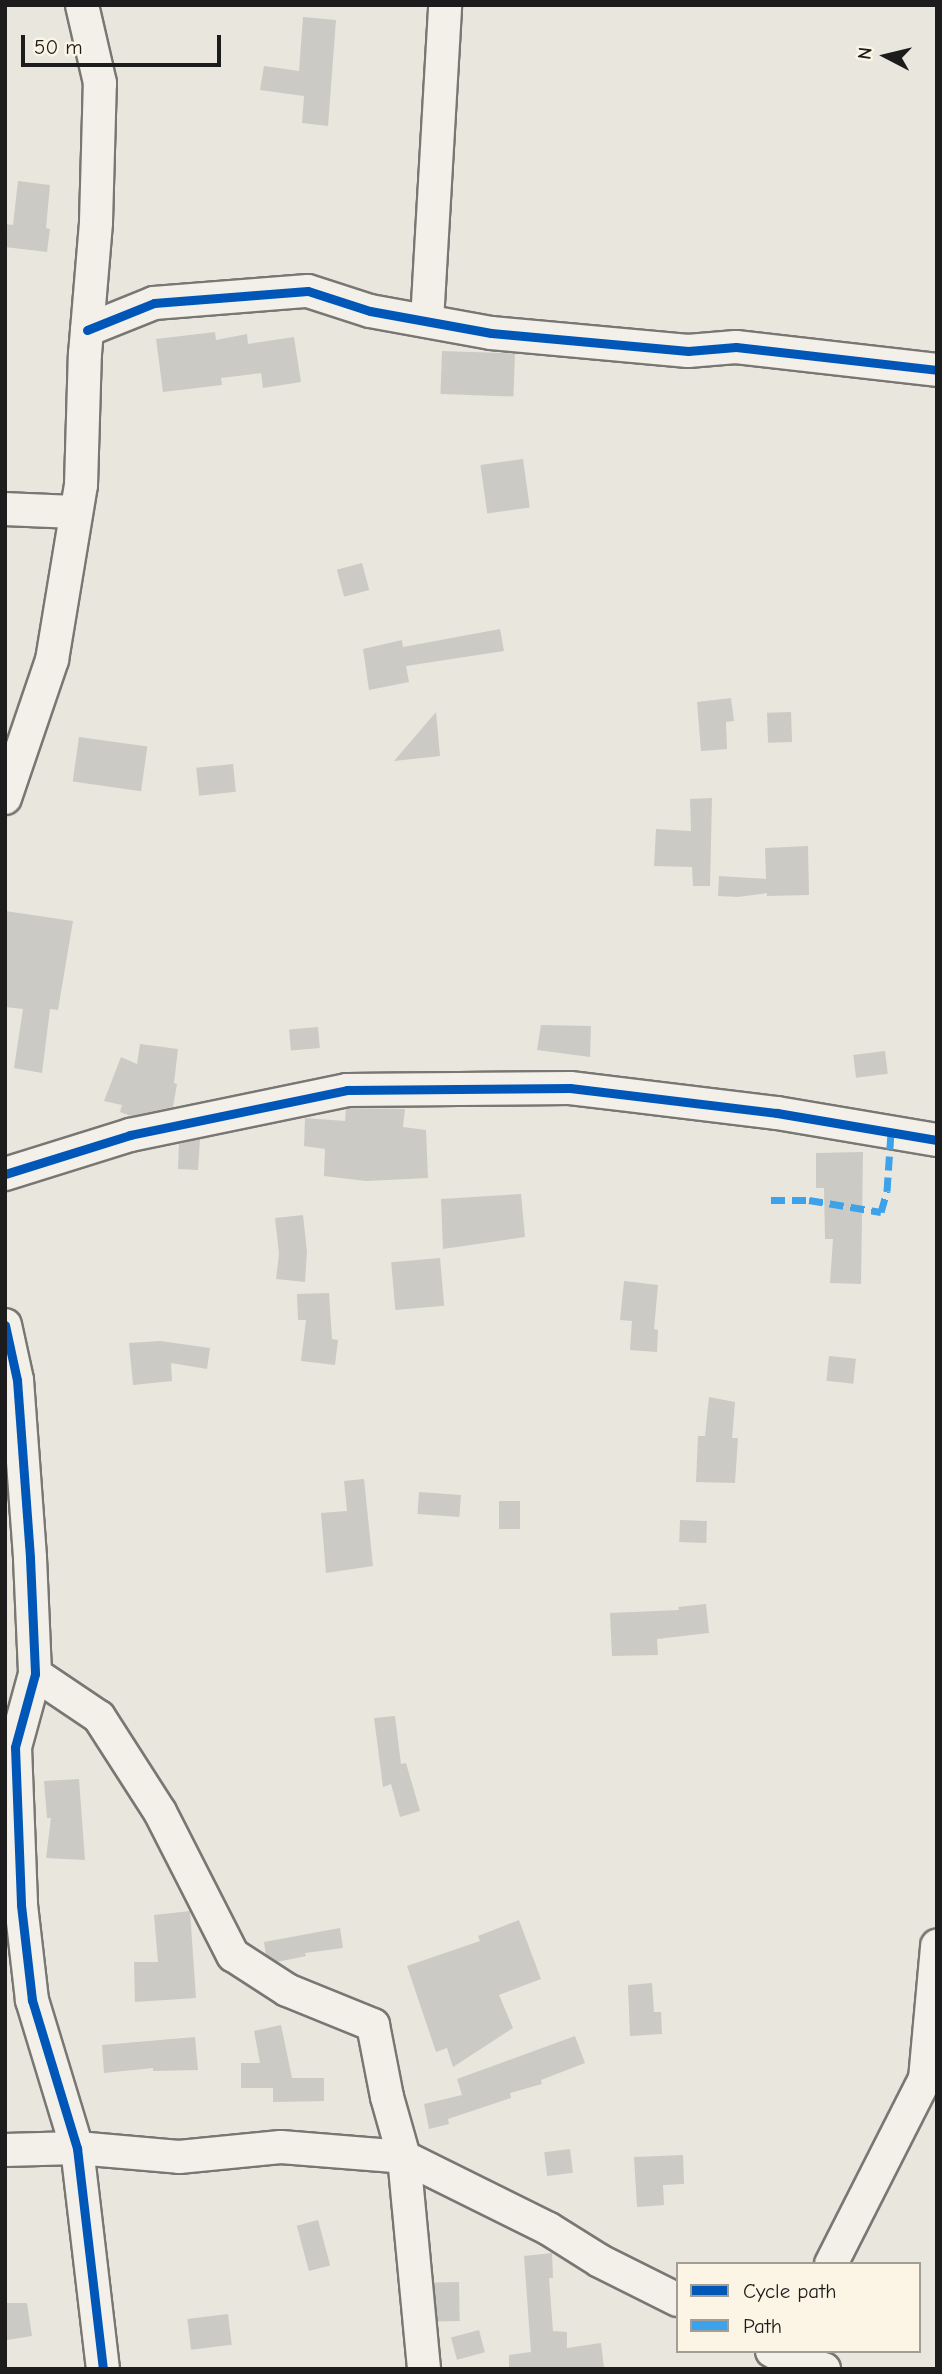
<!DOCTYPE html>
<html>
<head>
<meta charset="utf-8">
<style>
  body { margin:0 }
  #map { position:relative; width:942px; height:2374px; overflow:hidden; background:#e9e6de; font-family:"Comic Neue",sans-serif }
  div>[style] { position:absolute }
  .building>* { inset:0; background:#cccac4; transform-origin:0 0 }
  .roads { filter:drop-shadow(2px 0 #787773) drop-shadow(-2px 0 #787773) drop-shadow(0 2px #787773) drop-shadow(0 -2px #787773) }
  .minor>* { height:32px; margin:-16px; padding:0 16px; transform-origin:16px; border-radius:16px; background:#f3f0ea }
  .quiet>* { height:7px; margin-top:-3.5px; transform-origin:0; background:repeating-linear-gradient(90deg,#3da2ea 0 14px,transparent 0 21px) }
  .cycleway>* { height:9px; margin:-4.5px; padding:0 4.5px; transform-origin:4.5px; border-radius:4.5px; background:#0057b8 }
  span { translate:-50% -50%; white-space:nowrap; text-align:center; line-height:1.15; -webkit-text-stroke:5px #fcf5e5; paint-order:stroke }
  .frame { position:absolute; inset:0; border:7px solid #1c1c1c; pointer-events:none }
  .legend { position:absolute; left:676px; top:2262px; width:245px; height:91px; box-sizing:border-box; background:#fcf5e5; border:2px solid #a29e95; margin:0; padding:9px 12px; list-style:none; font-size:21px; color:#1c1c1c }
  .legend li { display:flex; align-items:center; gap:14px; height:35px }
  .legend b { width:35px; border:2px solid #a29e95 }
  .north { position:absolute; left:851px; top:21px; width:70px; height:70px; -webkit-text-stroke:5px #fcf5e5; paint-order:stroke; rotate:277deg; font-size:19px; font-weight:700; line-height:28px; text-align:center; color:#1c1c1c }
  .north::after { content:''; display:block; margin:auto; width:24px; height:32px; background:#1c1c1c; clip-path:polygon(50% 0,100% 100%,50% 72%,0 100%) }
  .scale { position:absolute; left:21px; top:35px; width:200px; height:32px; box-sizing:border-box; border:4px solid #1c1c1c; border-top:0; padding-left:9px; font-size:21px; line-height:24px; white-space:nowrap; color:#1c1c1c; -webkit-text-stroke:5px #fcf5e5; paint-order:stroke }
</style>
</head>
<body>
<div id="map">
  <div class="building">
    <i style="clip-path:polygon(303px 17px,336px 20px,328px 126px,302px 123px,304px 96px,260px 90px,264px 66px,299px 71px)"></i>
    <i style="clip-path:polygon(18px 181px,50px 185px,46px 228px,50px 229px,47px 252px,5px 247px,5px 224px,13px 225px)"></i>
    <i style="clip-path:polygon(215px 332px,216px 340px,247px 334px,248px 344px,294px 337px,301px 382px,263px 388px,261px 373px,221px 378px,222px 385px,163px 392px,156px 339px)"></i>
    <i style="left:442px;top:351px;width:73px;height:43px;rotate:2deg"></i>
    <i style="left:523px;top:459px;width:49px;height:43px;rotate:82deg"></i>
    <i style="left:362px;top:563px;width:28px;height:26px;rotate:75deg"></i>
    <i style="clip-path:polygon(500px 629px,504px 651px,406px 666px,409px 682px,369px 690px,363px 649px,402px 640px,403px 647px)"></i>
    <i style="clip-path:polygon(731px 698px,734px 721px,726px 722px,727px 749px,701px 751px,697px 702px)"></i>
    <i style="clip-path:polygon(436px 712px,440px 756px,394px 761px)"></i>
    <i style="left:791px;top:712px;width:30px;height:24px;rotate:88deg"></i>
    <i style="left:79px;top:737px;width:69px;height:45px;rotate:8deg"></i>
    <i style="left:233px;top:764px;width:28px;height:37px;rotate:84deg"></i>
    <i style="clip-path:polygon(712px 798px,710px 886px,693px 886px,692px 867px,654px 866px,656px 829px,691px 831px,690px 799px)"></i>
    <i style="clip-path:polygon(808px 846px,809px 895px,767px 896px,767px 893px,738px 897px,718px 896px,719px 876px,766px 879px,765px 848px)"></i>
    <i style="clip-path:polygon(5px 911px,73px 921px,58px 1010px,50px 1009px,42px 1073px,14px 1068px,23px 1009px,5px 1007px)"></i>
    <i style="clip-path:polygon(541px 1025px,591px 1026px,590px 1057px,537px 1050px)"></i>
    <i style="left:318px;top:1027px;width:21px;height:29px;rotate:85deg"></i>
    <i style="clip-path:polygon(140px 1044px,178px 1049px,174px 1083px,177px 1084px,173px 1107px,131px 1116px,120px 1112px,122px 1105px,104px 1101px,121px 1057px,137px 1064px)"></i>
    <i style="left:885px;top:1051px;width:23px;height:32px;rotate:83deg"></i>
    <i style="clip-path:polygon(349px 1108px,405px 1109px,403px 1127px,426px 1130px,428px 1178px,366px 1181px,324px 1176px,325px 1149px,304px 1146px,305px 1118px,345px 1121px,346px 1109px)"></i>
    <i style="clip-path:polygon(200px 1139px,198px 1170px,178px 1169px,179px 1144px)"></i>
    <i style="clip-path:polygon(863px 1152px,861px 1284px,830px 1283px,833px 1239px,825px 1239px,824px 1188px,816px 1188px,816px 1153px)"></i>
    <i style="clip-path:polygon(521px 1194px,525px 1237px,443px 1249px,441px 1199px)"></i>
    <i style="clip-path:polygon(303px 1215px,307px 1252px,305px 1282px,276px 1279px,279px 1254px,275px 1218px)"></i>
    <i style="left:440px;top:1258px;width:48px;height:49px;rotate:85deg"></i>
    <i style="clip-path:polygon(624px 1281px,658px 1285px,654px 1329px,658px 1330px,657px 1352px,630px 1350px,632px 1321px,620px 1320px)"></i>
    <i style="clip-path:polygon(329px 1293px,332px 1339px,338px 1340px,335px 1365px,301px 1361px,306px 1320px,298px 1320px,297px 1294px)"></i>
    <i style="clip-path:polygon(160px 1341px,210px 1348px,207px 1369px,171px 1363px,172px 1381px,133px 1385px,129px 1343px)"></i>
    <i style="left:829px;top:1356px;width:27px;height:25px;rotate:6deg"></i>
    <i style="clip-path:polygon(709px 1397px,735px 1402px,732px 1438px,738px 1438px,735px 1483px,696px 1482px,698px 1436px,705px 1436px)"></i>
    <i style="clip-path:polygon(364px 1479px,373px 1566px,326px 1573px,321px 1513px,347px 1511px,344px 1481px)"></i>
    <i style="left:419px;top:1492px;width:42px;height:22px;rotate:4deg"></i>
    <i style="left:499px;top:1501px;width:21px;height:28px"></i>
    <i style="left:680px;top:1520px;width:27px;height:22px;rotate:2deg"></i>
    <i style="clip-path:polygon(706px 1604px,709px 1633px,657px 1639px,658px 1655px,612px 1656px,610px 1613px,679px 1610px,678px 1607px)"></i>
    <i style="clip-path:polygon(395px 1716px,401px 1764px,406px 1763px,420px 1811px,400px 1817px,391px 1784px,383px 1787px,374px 1718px)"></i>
    <i style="clip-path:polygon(79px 1779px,85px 1860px,46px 1858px,51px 1818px,47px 1818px,44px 1781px)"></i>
    <i style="clip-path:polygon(190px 1911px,196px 1998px,135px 2002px,134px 1962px,158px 1962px,154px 1915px)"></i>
    <i style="clip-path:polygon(519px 1920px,541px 1979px,499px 1995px,513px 2028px,453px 2067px,447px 2048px,436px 2052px,407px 1966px,480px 1941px,478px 1936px)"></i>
    <i style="clip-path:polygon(340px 1928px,343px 1948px,305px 1953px,306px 1956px,277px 1962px,266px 1955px,264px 1942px)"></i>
    <i style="clip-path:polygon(652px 1983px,654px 2012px,661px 2012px,662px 2034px,630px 2036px,628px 1985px)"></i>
    <i style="clip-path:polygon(281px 2025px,292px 2078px,324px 2078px,324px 2101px,273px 2102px,273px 2088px,241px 2088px,241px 2063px,260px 2063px,254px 2031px)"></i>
    <i style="clip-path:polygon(575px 2036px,585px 2063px,541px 2080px,542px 2084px,510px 2093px,511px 2098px,448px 2119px,449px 2124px,429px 2129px,424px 2104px,462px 2095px,457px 2079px)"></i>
    <i style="clip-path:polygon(195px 2037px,198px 2070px,153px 2071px,153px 2068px,104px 2073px,102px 2045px)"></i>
    <i style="left:570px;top:2149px;width:24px;height:26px;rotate:83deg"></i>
    <i style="clip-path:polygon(683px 2155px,684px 2184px,663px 2185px,664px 2205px,637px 2207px,634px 2157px)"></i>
    <i style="left:318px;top:2220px;width:47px;height:22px;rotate:75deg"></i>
    <i style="clip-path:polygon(552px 2253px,553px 2278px,549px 2278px,553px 2331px,567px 2332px,567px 2348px,601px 2343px,604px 2367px,509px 2369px,509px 2355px,531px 2352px,524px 2256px)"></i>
    <i style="left:459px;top:2282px;width:39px;height:25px;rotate:89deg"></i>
    <i style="clip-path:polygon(5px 2303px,27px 2303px,32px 2336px,7px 2340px)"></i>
    <i style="left:228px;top:2314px;width:31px;height:41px;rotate:83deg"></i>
    <i style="left:479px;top:2330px;width:23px;height:29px;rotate:75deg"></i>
  </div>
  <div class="roads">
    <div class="minor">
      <i style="left:427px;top:321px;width:317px;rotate:-86.7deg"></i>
      <i style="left:87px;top:330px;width:72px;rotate:-21.9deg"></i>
      <i style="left:154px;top:303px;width:154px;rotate:-4.5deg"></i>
      <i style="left:308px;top:291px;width:65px;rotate:17.9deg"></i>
      <i style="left:370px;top:311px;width:123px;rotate:10.3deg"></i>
      <i style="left:491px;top:333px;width:198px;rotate:5.2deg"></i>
      <i style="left:688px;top:351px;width:48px;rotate:-4.8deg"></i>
      <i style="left:736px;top:347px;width:202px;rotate:6.5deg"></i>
      <i style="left:5px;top:509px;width:71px;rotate:2.4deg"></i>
      <i style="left:5px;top:798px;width:146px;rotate:-71.2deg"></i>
      <i style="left:52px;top:660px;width:177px;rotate:-80.6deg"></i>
      <i style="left:81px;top:485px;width:131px;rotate:-88.3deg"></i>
      <i style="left:85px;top:354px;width:132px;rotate:-85.2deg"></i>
      <i style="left:96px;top:222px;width:139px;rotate:-88.4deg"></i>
      <i style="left:100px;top:83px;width:80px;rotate:-103deg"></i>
      <i style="left:5px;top:1174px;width:131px;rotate:-17.3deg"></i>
      <i style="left:130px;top:1135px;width:222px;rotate:-11.7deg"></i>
      <i style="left:347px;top:1090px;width:223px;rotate:-0.5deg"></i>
      <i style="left:570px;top:1088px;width:209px;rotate:6.9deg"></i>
      <i style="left:777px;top:1113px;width:162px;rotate:9.6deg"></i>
      <i style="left:5px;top:1325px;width:56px;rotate:77.7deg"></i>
      <i style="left:17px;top:1380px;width:178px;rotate:85.8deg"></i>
      <i style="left:30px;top:1558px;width:116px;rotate:87.5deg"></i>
      <i style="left:35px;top:1674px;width:76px;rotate:105.3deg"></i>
      <i style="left:15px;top:1747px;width:158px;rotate:87.8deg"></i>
      <i style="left:21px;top:1905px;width:96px;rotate:83.4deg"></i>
      <i style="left:32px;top:2000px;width:155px;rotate:73.1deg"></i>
      <i style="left:77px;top:2148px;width:223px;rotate:83.3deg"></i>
      <i style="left:35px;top:1674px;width:77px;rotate:33.9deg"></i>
      <i style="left:99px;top:1717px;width:113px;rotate:57.3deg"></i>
      <i style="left:160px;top:1812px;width:161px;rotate:63deg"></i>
      <i style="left:233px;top:1955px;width:64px;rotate:32.9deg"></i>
      <i style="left:287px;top:1990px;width:93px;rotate:22.1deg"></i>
      <i style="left:373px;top:2025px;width:73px;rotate:79deg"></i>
      <i style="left:387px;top:2097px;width:62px;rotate:74.2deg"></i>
      <i style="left:404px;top:2157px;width:213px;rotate:84.6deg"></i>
      <i style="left:5px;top:2150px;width:72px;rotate:-1.6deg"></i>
      <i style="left:77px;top:2148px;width:102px;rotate:5deg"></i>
      <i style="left:179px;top:2157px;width:102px;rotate:-5.6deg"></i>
      <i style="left:281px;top:2147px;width:123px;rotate:4.6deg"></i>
      <i style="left:404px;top:2157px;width:162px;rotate:26.4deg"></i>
      <i style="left:549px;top:2229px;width:60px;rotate:32.1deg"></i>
      <i style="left:600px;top:2261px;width:87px;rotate:26.6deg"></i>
      <i style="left:831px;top:2264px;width:208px;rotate:-63.1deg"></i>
      <i style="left:925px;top:2079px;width:134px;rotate:-84.8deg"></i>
      <i style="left:772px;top:2351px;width:20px;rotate:30deg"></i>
      <i style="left:789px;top:2361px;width:36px;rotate:13deg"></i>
    </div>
  </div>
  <div class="quiet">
    <i style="left:771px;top:1200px;width:38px"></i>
    <i style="left:809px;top:1200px;width:73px;rotate:9.5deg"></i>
    <i style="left:881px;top:1212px;width:22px;rotate:-74deg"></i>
    <i style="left:887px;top:1191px;width:58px;rotate:-86.1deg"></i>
  </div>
  <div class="cycleway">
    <i style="left:87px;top:330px;width:72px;rotate:-21.9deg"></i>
    <i style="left:154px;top:303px;width:154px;rotate:-4.5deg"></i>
    <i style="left:308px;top:291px;width:65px;rotate:17.9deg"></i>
    <i style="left:370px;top:311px;width:123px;rotate:10.3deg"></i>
    <i style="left:491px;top:333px;width:198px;rotate:5.2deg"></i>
    <i style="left:688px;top:351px;width:48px;rotate:-4.8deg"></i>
    <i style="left:736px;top:347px;width:202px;rotate:6.5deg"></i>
    <i style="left:5px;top:1174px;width:131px;rotate:-17.3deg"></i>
    <i style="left:130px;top:1135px;width:222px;rotate:-11.7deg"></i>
    <i style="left:347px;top:1090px;width:223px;rotate:-0.5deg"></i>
    <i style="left:570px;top:1088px;width:209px;rotate:6.9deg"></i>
    <i style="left:777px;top:1113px;width:162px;rotate:9.6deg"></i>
    <i style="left:5px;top:1325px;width:56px;rotate:77.7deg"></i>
    <i style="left:17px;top:1380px;width:178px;rotate:85.8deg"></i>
    <i style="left:30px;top:1558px;width:116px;rotate:87.5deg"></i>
    <i style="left:35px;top:1674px;width:76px;rotate:105.3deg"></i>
    <i style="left:15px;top:1747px;width:158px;rotate:87.8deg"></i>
    <i style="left:21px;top:1905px;width:96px;rotate:83.4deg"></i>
    <i style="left:32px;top:2000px;width:155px;rotate:73.1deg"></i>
    <i style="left:77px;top:2148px;width:223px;rotate:83.3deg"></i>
  </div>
  <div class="frame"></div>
  <ul class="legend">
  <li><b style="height:9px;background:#0057b8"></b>Cycle path</li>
  <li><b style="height:9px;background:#3da2ea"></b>Path</li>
  </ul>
  <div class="north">N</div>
  <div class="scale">50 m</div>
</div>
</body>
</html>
